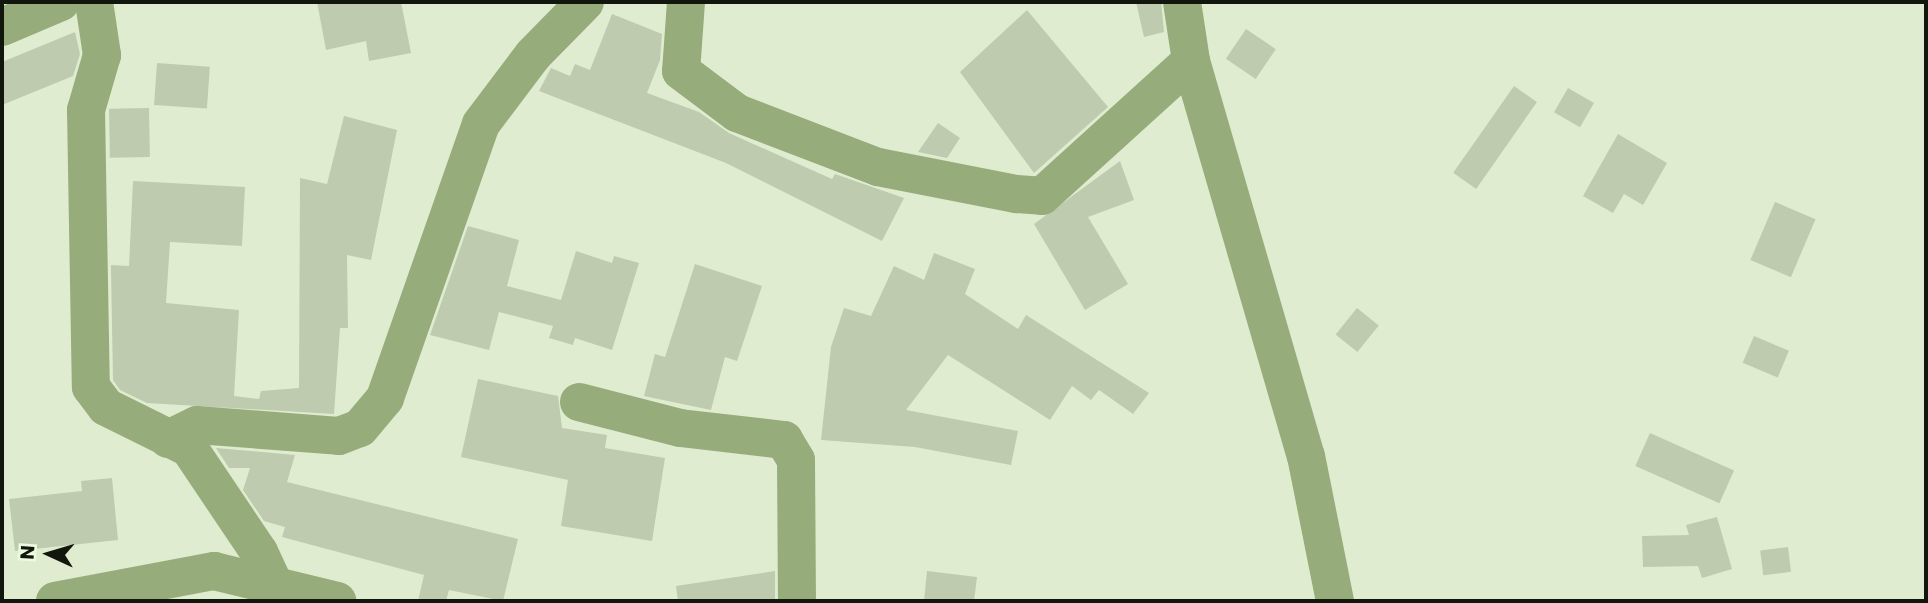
<!DOCTYPE html>
<html>
<head>
<meta charset="utf-8">
<style>
  body { margin:0 }
  #map { position:relative; width:1928px; height:603px; overflow:hidden; background:#dfecd0; font-family:Poppins,sans-serif }
  div>[style] { position:absolute }
  .building>* { inset:0; background:#becbaf; transform-origin:0 0 }
  .minor>* { height:38px; margin:-19px; padding:0 19px; transform-origin:19px; border-radius:19px; background:#96ac7b }
  span { translate:-50% -50%; white-space:nowrap; text-align:center; line-height:1.15; -webkit-text-stroke:5px #ecfadd; paint-order:stroke }
  .frame { position:absolute; inset:0; border:4px solid #12170d; pointer-events:none }
  .north { position:absolute; left:14px; top:519px; width:70px; height:70px; -webkit-text-stroke:5px #ecfadd; paint-order:stroke; rotate:274deg; font-size:19px; font-weight:700; line-height:28px; text-align:center; color:#12170d }
  .north::after { content:''; display:block; margin:auto; width:24px; height:32px; background:#12170d; clip-path:polygon(50% 0,100% 100%,50% 72%,0 100%) }
</style>
</head>
<body>
<div id="map">
  <div class="building">
    <i style="clip-path:polygon(317px 2px,401px 2px,411px 53px,369px 61px,366px 41px,326px 50px)"></i>
    <i style="clip-path:polygon(1136px 2px,1161px 2px,1164px 32px,1144px 37px)"></i>
    <i style="clip-path:polygon(1027px 10px,1108px 107px,1034px 173px,960px 72px)"></i>
    <i style="clip-path:polygon(612px 14px,662px 34px,660px 60px,647px 93px,699px 112px,729px 133px,832px 179px,835px 174px,904px 198px,882px 241px,726px 163px,539px 91px,551px 68px,570px 76px,575px 64px,590px 70px)"></i>
    <i style="left:1246px;top:29px;width:36px;height:36px;rotate:34deg"></i>
    <i style="clip-path:polygon(75px 32px,80px 54px,73px 76px,2px 105px,2px 62px)"></i>
    <i style="left:157px;top:63px;width:53px;height:42px;rotate:4deg"></i>
    <i style="left:1514px;top:86px;width:28px;height:106px;rotate:35deg"></i>
    <i style="left:1568px;top:88px;width:30px;height:28px;rotate:30deg"></i>
    <i style="left:149px;top:108px;width:49px;height:40px;rotate:89deg"></i>
    <i style="clip-path:polygon(344px 116px,397px 130px,371px 260px,347px 255px,348px 328px,340px 328px,334px 414px,147px 403px,120px 390px,113px 380px,111px 271px,111px 265px,129px 266px,133px 181px,245px 187px,242px 246px,170px 242px,166px 303px,239px 310px,234px 396px,259px 399px,261px 391px,299px 388px,300px 178px,327px 184px)"></i>
    <i style="clip-path:polygon(938px 123px,960px 138px,947px 158px,918px 152px)"></i>
    <i style="clip-path:polygon(1618px 134px,1667px 163px,1643px 205px,1624px 194px,1613px 213px,1583px 196px)"></i>
    <i style="clip-path:polygon(1120px 161px,1134px 200px,1088px 217px,1128px 284px,1085px 310px,1034px 224px)"></i>
    <i style="left:1775px;top:202px;width:44px;height:63px;rotate:23deg"></i>
    <i style="clip-path:polygon(468px 226px,519px 240px,507px 286px,561px 300px,576px 251px,612px 263px,614px 256px,639px 263px,612px 350px,575px 338px,573px 345px,549px 338px,553px 326px,499px 312px,489px 350px,430px 335px)"></i>
    <i style="clip-path:polygon(934px 253px,975px 269px,965px 294px,1018px 329px,1026px 315px,1149px 393px,1133px 414px,1099px 390px,1091px 400px,1072px 386px,1050px 420px,948px 355px,906px 410px,1018px 431px,1011px 465px,915px 447px,821px 440px,831px 347px,844px 308px,871px 316px,894px 266px,924px 280px)"></i>
    <i style="clip-path:polygon(695px 264px,762px 286px,737px 361px,725px 357px,711px 410px,644px 396px,655px 354px,665px 357px)"></i>
    <i style="left:1357px;top:308px;width:28px;height:34px;rotate:39deg"></i>
    <i style="left:1754px;top:336px;width:38px;height:29px;rotate:23deg"></i>
    <i style="clip-path:polygon(478px 379px,558px 396px,562px 428px,607px 435px,605px 448px,665px 458px,652px 541px,561px 526px,568px 480px,461px 457px)"></i>
    <i style="left:1650px;top:433px;width:92px;height:36px;rotate:24deg"></i>
    <i style="clip-path:polygon(216px 448px,295px 455px,287px 482px,518px 539px,503px 601px,449px 590px,446px 601px,418px 601px,424px 575px,282px 537px,285px 527px,264px 521px,243px 490px,250px 468px,229px 468px)"></i>
    <i style="clip-path:polygon(112px 478px,118px 540px,15px 551px,9px 499px,82px 491px,81px 481px)"></i>
    <i style="clip-path:polygon(1717px 517px,1732px 569px,1702px 578px,1698px 566px,1643px 567px,1642px 536px,1689px 535px,1686px 525px)"></i>
    <i style="left:1788px;top:547px;width:25px;height:28px;rotate:83deg"></i>
    <i style="clip-path:polygon(775px 571px,775px 601px,678px 601px,676px 586px)"></i>
    <i style="clip-path:polygon(927px 571px,977px 577px,974px 601px,924px 601px)"></i>
  </div>
  <div class="minor">
    <i style="left:94px;top:2px;width:54px;rotate:81.4deg"></i>
    <i style="left:102px;top:55px;width:57px;rotate:106.2deg"></i>
    <i style="left:86px;top:110px;width:277px;rotate:89deg"></i>
    <i style="left:91px;top:387px;width:25px;rotate:53deg"></i>
    <i style="left:106px;top:407px;width:93px;rotate:26.3deg"></i>
    <i style="left:189px;top:448px;width:125px;rotate:56.1deg"></i>
    <i style="left:259px;top:552px;width:38px;rotate:65deg"></i>
    <i style="left:275px;top:586px;width:17px;rotate:118deg"></i>
    <i style="left:686px;top:2px;width:69px;rotate:94.1deg"></i>
    <i style="left:681px;top:71px;width:70px;rotate:36.9deg"></i>
    <i style="left:737px;top:113px;width:151px;rotate:21deg"></i>
    <i style="left:878px;top:167px;width:141px;rotate:11.1deg"></i>
    <i style="left:1016px;top:194px;width:26px;rotate:4deg"></i>
    <i style="left:1042px;top:196px;width:201px;rotate:-42.2deg"></i>
    <i style="left:1182px;top:2px;width:60px;rotate:81.3deg"></i>
    <i style="left:1191px;top:61px;width:411px;rotate:73.8deg"></i>
    <i style="left:1306px;top:456px;width:148px;rotate:78.7deg"></i>
    <i style="left:2px;top:27px;width:64px;rotate:-23deg"></i>
    <i style="left:579px;top:402px;width:104px;rotate:14.4deg"></i>
    <i style="left:680px;top:428px;width:105px;rotate:6.6deg"></i>
    <i style="left:784px;top:440px;width:23px;rotate:59deg"></i>
    <i style="left:796px;top:460px;width:141px;rotate:89.6deg"></i>
    <i style="left:168px;top:439px;width:32px;rotate:-26deg"></i>
    <i style="left:197px;top:425px;width:142px;rotate:4.4deg"></i>
    <i style="left:339px;top:436px;width:22px;rotate:-21deg"></i>
    <i style="left:360px;top:428px;width:39px;rotate:-50deg"></i>
    <i style="left:385px;top:398px;width:290px;rotate:-70.7deg"></i>
    <i style="left:481px;top:124px;width:86px;rotate:-53deg"></i>
    <i style="left:533px;top:55px;width:74px;rotate:-45.5deg"></i>
    <i style="left:55px;top:601px;width:162px;rotate:-10.7deg"></i>
    <i style="left:214px;top:571px;width:127px;rotate:13.7deg"></i>
  </div>
  <div class="frame"></div>
  <div class="north">N</div>
</div>
</body>
</html>
